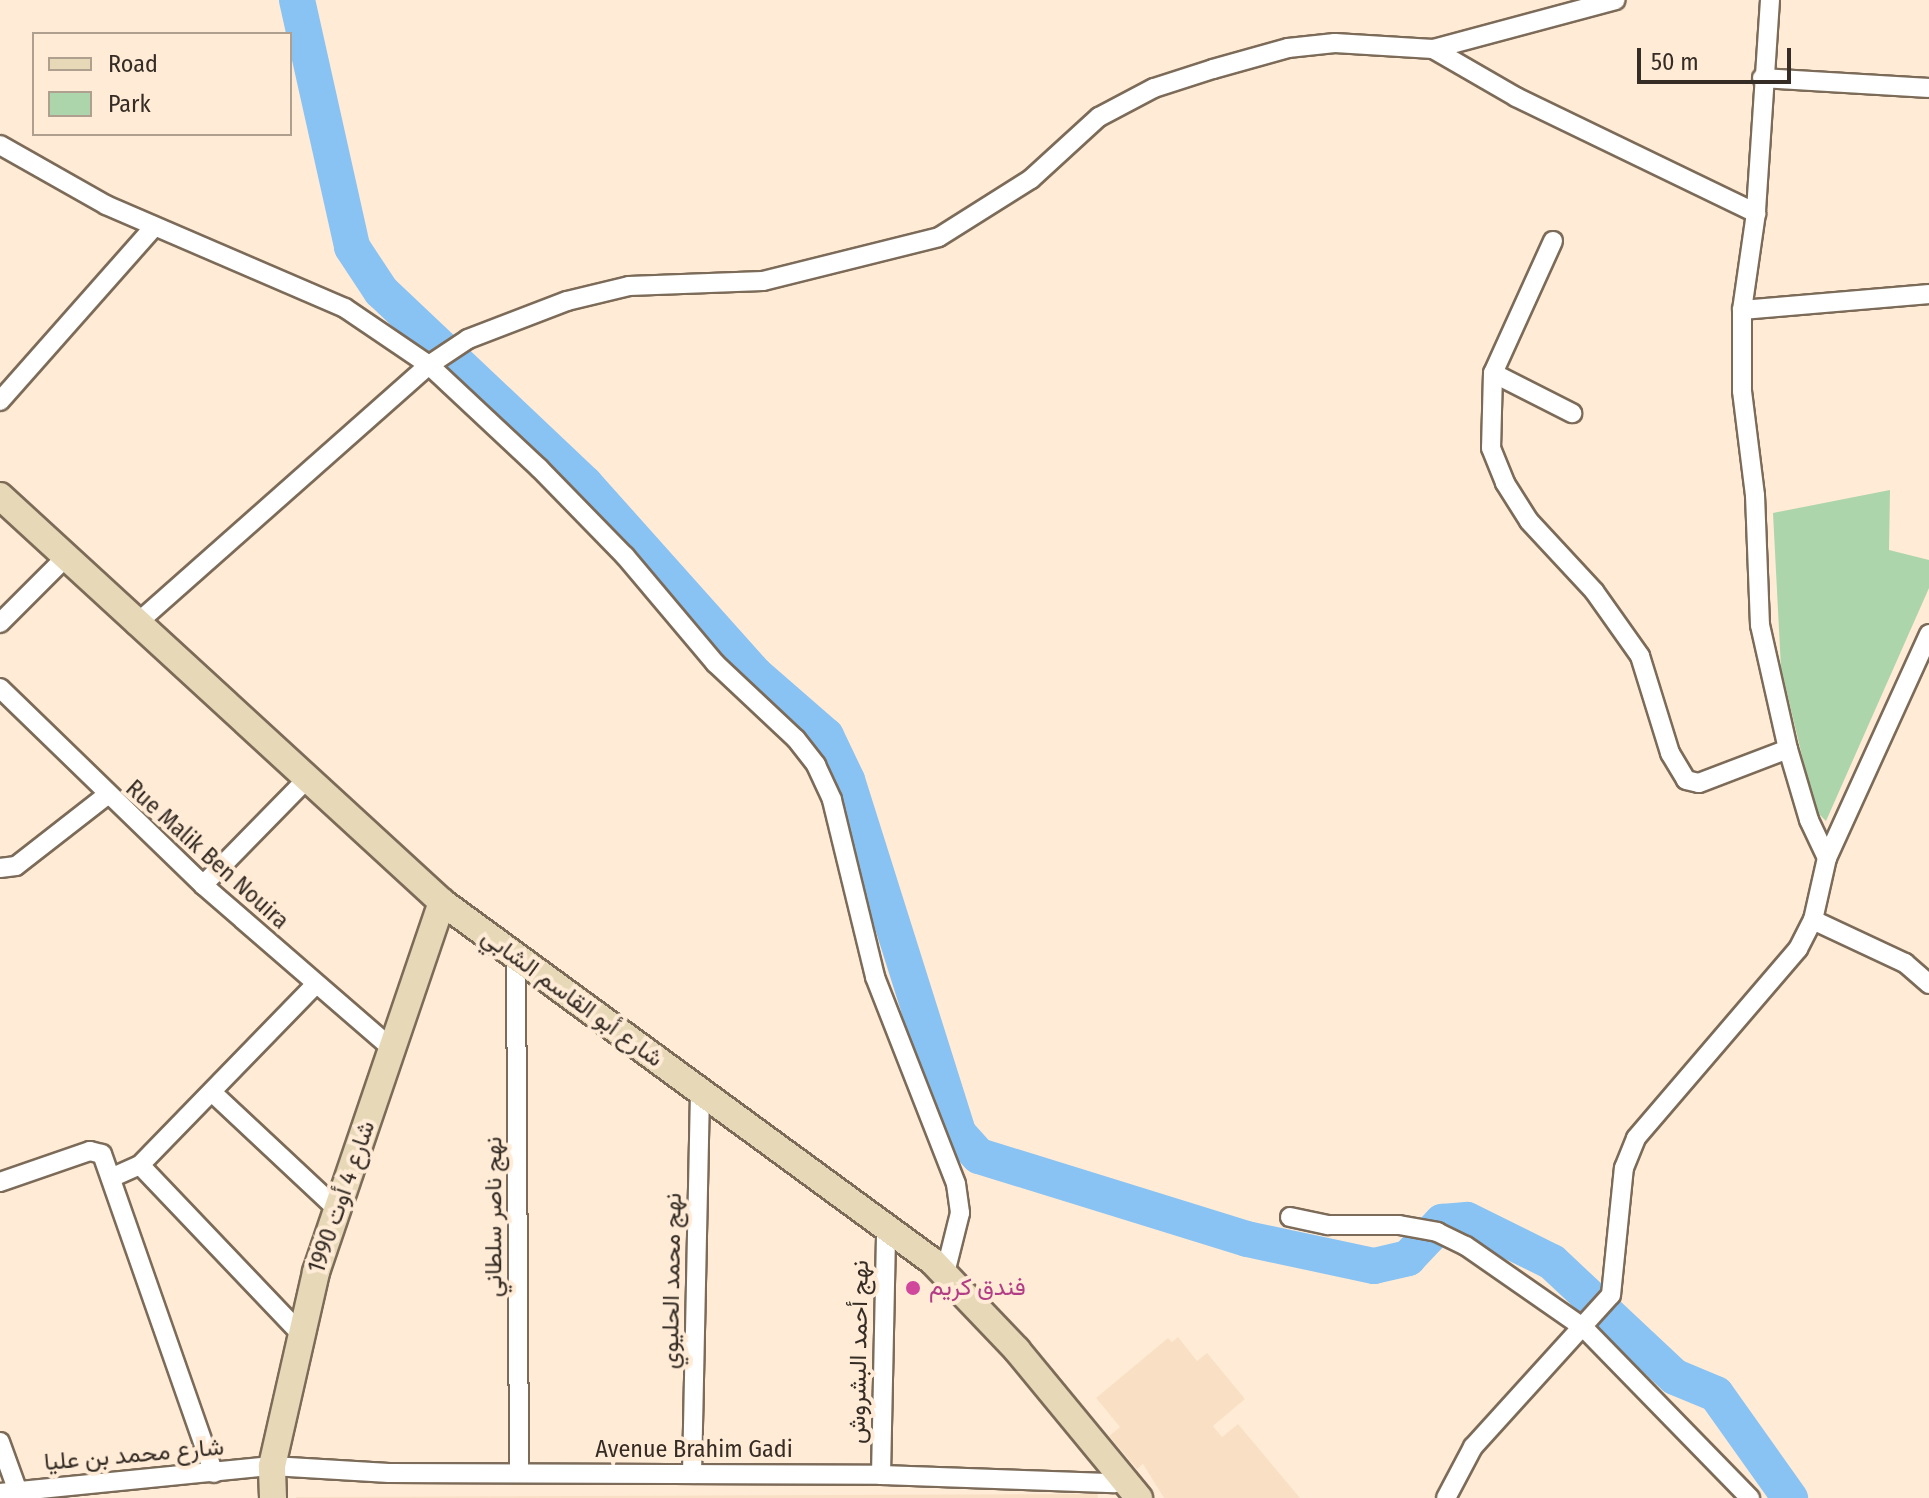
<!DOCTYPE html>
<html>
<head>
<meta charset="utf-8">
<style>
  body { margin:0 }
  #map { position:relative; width:1929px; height:1498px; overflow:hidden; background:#ffebd6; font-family:"Fira Sans Condensed",Vazirmatn,sans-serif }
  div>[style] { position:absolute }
  .built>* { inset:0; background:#f9e0c5 }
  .green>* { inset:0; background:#acd5ab }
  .river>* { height:36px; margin:-18px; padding:0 18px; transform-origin:18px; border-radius:18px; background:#88c3f4 }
  .roads { filter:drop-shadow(2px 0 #7c6b58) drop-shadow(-2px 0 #7c6b58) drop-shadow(0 2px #7c6b58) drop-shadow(0 -2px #7c6b58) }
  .street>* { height:18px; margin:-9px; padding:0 9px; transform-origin:9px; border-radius:9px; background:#fff }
  .secondary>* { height:26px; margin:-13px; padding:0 13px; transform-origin:13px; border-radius:13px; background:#e7d8b7 }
  .dots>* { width:22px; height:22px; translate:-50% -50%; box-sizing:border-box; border:4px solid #ffebd6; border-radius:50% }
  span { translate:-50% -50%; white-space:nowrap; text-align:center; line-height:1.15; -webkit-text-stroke:8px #ffebd6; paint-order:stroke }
  .street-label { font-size:24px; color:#352d25 }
  .hotel-label { font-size:24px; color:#b23c85 }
  .left { translate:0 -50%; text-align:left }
  .legend { position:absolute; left:32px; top:32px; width:260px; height:104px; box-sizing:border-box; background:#ffebd6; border:2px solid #ae9f8f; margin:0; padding:10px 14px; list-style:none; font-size:24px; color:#352d25 }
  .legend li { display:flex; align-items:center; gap:16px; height:40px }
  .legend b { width:40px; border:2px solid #ae9f8f }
  .scale { position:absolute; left:1637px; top:48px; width:154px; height:36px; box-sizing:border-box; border:4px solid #352d25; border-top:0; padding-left:10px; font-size:24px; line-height:28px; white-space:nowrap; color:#352d25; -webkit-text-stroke:6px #ffebd6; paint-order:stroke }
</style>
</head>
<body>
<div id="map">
  <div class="built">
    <i style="clip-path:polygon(1178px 1337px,1197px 1361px,1207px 1353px,1245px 1399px,1213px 1426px,1222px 1437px,1238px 1424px,1300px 1498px,1164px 1498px,1143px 1464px,1137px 1469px,1109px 1436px,1120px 1427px,1096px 1398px,1168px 1338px,1172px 1342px)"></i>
    <i style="clip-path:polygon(1098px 1494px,1098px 1498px,296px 1498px,296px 1497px)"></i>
  </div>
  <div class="green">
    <i style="clip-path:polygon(1890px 490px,1889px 550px,1929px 560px,1929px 588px,1826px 821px,1815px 810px,1781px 668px,1773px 513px)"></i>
  </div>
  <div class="river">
    <i style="left:297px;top:0;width:253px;rotate:77.4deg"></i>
    <i style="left:352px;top:247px;width:53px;rotate:56.6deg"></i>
    <i style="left:381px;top:291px;width:281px;rotate:43.4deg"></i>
    <i style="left:585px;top:484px;width:256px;rotate:48.2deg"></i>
    <i style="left:756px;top:675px;width:93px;rotate:41.1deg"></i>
    <i style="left:826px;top:736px;width:49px;rotate:64.5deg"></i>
    <i style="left:847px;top:780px;width:370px;rotate:72.5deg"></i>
    <i style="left:958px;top:1133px;width:31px;rotate:48deg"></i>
    <i style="left:979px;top:1156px;width:281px;rotate:17.2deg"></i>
    <i style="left:1247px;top:1239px;width:130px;rotate:12deg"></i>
    <i style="left:1374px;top:1266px;width:35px;rotate:-13deg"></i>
    <i style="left:1408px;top:1258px;width:50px;rotate:-46.6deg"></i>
    <i style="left:1442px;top:1222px;width:25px;rotate:-5deg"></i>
    <i style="left:1467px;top:1220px;width:95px;rotate:26.3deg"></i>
    <i style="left:1552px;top:1262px;width:168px;rotate:43.1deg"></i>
    <i style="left:1675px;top:1377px;width:44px;rotate:22.5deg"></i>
    <i style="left:1716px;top:1394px;width:128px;rotate:54.6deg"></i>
  </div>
  <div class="roads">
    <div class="street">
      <i style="left:1770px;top:0;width:213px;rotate:93.8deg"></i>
      <i style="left:1756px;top:213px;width:98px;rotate:98.2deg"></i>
      <i style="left:1742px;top:310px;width:81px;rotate:90deg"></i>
      <i style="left:1742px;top:391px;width:105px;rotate:82.9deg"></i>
      <i style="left:1755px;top:495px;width:130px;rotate:87.8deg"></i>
      <i style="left:1760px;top:625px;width:127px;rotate:77.3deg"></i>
      <i style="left:1788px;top:749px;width:74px;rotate:73.5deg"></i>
      <i style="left:1809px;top:820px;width:42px;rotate:64.7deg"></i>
      <i style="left:1433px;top:49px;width:96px;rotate:30deg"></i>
      <i style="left:1516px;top:97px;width:267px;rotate:25.8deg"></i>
      <i style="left:1762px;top:78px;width:167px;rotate:3.4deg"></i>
      <i style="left:0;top:145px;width:122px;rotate:29.5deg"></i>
      <i style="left:106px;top:205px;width:260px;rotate:23.3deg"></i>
      <i style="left:345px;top:308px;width:102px;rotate:34.2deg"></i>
      <i style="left:429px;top:365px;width:151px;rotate:43.1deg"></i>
      <i style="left:539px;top:468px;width:123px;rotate:45.7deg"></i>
      <i style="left:625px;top:556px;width:140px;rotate:49.9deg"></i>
      <i style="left:715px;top:663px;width:111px;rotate:43.2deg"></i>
      <i style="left:796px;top:739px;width:33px;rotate:52deg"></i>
      <i style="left:816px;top:765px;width:38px;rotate:65deg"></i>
      <i style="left:832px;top:800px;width:182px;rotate:76.3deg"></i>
      <i style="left:875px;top:977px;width:222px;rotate:68.6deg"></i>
      <i style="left:956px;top:1184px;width:29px;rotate:82deg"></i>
      <i style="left:960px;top:1213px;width:62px;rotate:104deg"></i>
      <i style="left:1553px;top:241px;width:145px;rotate:114.4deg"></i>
      <i style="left:1493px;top:373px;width:75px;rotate:91.5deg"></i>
      <i style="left:1491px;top:448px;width:38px;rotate:68deg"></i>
      <i style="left:1505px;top:483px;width:45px;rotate:57.7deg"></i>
      <i style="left:1529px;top:521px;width:96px;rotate:47.1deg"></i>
      <i style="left:1594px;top:591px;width:80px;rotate:54.7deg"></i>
      <i style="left:1640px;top:656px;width:102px;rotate:72.8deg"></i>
      <i style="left:1670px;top:753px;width:31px;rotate:59deg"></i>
      <i style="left:1686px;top:780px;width:13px;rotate:13deg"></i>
      <i style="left:1699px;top:783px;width:95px;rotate:-20.9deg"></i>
      <i style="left:1742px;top:310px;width:188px;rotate:-4.9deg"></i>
      <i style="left:1493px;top:373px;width:89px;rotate:26.9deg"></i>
      <i style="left:0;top:401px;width:232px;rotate:-48.5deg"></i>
      <i style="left:0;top:623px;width:92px;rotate:-45deg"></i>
      <i style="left:135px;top:625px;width:392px;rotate:-41.5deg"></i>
      <i style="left:429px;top:365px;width:47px;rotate:-33.7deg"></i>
      <i style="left:468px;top:339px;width:106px;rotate:-21deg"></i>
      <i style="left:567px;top:301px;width:64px;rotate:-13.6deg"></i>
      <i style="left:629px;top:286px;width:134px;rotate:-2.1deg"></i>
      <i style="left:763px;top:281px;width:181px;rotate:-14deg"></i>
      <i style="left:939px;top:237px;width:109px;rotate:-32.2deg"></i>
      <i style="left:1031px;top:179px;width:92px;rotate:-42.4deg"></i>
      <i style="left:1099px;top:117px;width:62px;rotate:-27.8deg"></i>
      <i style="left:1154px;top:88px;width:62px;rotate:-17.9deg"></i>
      <i style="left:1213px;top:69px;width:78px;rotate:-15.6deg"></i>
      <i style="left:1288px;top:48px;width:47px;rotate:-6.1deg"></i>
      <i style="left:1335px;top:43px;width:98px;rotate:3.5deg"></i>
      <i style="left:1433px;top:49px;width:189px;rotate:-15deg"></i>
      <i style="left:0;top:688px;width:283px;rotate:44.1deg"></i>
      <i style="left:203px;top:885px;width:249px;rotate:40.9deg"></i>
      <i style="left:0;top:868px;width:16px;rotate:-7deg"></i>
      <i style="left:16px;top:866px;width:114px;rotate:-37.9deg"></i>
      <i style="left:203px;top:885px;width:146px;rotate:-45.6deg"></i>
      <i style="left:1813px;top:920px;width:102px;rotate:25.1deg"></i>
      <i style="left:1905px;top:963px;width:32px;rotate:41deg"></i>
      <i style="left:516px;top:960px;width:513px;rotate:89.66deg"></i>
      <i style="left:214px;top:1094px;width:170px;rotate:43.1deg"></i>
      <i style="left:140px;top:1165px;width:231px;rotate:46.4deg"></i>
      <i style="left:113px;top:1177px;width:30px;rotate:-24deg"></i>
      <i style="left:140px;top:1165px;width:251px;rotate:-45.8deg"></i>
      <i style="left:0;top:1182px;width:95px;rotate:-19deg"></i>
      <i style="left:90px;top:1151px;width:12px;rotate:14deg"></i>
      <i style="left:102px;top:1154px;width:338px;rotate:70.7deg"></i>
      <i style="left:1290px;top:1217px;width:39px;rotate:12deg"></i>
      <i style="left:1328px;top:1225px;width:71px"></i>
      <i style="left:1399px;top:1225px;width:39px;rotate:10deg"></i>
      <i style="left:1437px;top:1232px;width:32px;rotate:26deg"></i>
      <i style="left:1466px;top:1246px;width:144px;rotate:34.8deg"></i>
      <i style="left:1584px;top:1328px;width:238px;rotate:45.7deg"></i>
      <i style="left:0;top:1442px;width:50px;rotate:70.1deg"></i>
      <i style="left:692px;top:1474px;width:384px;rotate:-88.8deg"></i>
      <i style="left:881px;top:1475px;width:246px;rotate:-88.8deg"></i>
      <i style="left:0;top:1493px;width:273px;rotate:-5.7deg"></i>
      <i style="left:272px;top:1466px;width:117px;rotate:3.4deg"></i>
      <i style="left:389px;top:1473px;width:492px;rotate:0.2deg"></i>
      <i style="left:881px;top:1475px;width:234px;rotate:2deg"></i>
      <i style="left:1446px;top:1498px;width:58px;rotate:-62.1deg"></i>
      <i style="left:1473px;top:1447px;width:205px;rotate:-47.8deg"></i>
      <i style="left:1611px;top:1295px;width:128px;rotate:-84.2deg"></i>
      <i style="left:1624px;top:1168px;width:32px;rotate:-68deg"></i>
      <i style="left:1636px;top:1138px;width:249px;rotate:-49.4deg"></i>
      <i style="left:1798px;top:949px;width:33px;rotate:-63deg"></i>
      <i style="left:1813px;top:920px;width:64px;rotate:-77.3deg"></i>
      <i style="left:1827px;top:858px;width:246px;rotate:-65.5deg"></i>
    </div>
    <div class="secondary">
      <i style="left:0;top:496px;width:600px;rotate:42.57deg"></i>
      <i style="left:442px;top:902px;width:607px;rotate:36.23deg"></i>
      <i style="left:932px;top:1261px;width:123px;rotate:46.3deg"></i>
      <i style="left:1017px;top:1350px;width:192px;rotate:50.5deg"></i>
      <i style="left:273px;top:1498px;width:32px;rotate:-92deg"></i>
      <i style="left:272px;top:1466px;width:199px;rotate:-77.2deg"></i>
      <i style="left:316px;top:1272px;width:391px;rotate:-71.2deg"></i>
    </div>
  </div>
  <div class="dots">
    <i style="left:913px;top:1288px;background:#d1479c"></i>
  </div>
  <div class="street-label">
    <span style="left:207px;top:855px;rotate:42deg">Rue Malik Ben Nouira</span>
    <span style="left:572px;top:998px;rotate:36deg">شارع أبو القاسم الشابي</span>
    <span style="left:342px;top:1197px;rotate:-71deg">شارع 4 أوت 1990</span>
    <span style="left:494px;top:1217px;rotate:-90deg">نهج ناصر سلطاني</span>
    <span style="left:672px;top:1281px;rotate:-89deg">نهج محمد الحليوي</span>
    <span style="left:859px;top:1352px;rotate:-89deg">نهج أحمد البشروش</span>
    <span style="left:694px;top:1450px">Avenue Brahim Gadi</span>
    <span style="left:134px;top:1455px;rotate:-5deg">شارع محمد بن عليا</span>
  </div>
  <div class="hotel-label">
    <span class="left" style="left:929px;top:1288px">فندق كريم</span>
  </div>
  <ul class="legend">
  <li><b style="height:10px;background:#e7d8b7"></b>Road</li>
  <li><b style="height:22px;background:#acd5ab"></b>Park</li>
  </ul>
  <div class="scale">50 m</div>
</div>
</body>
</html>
